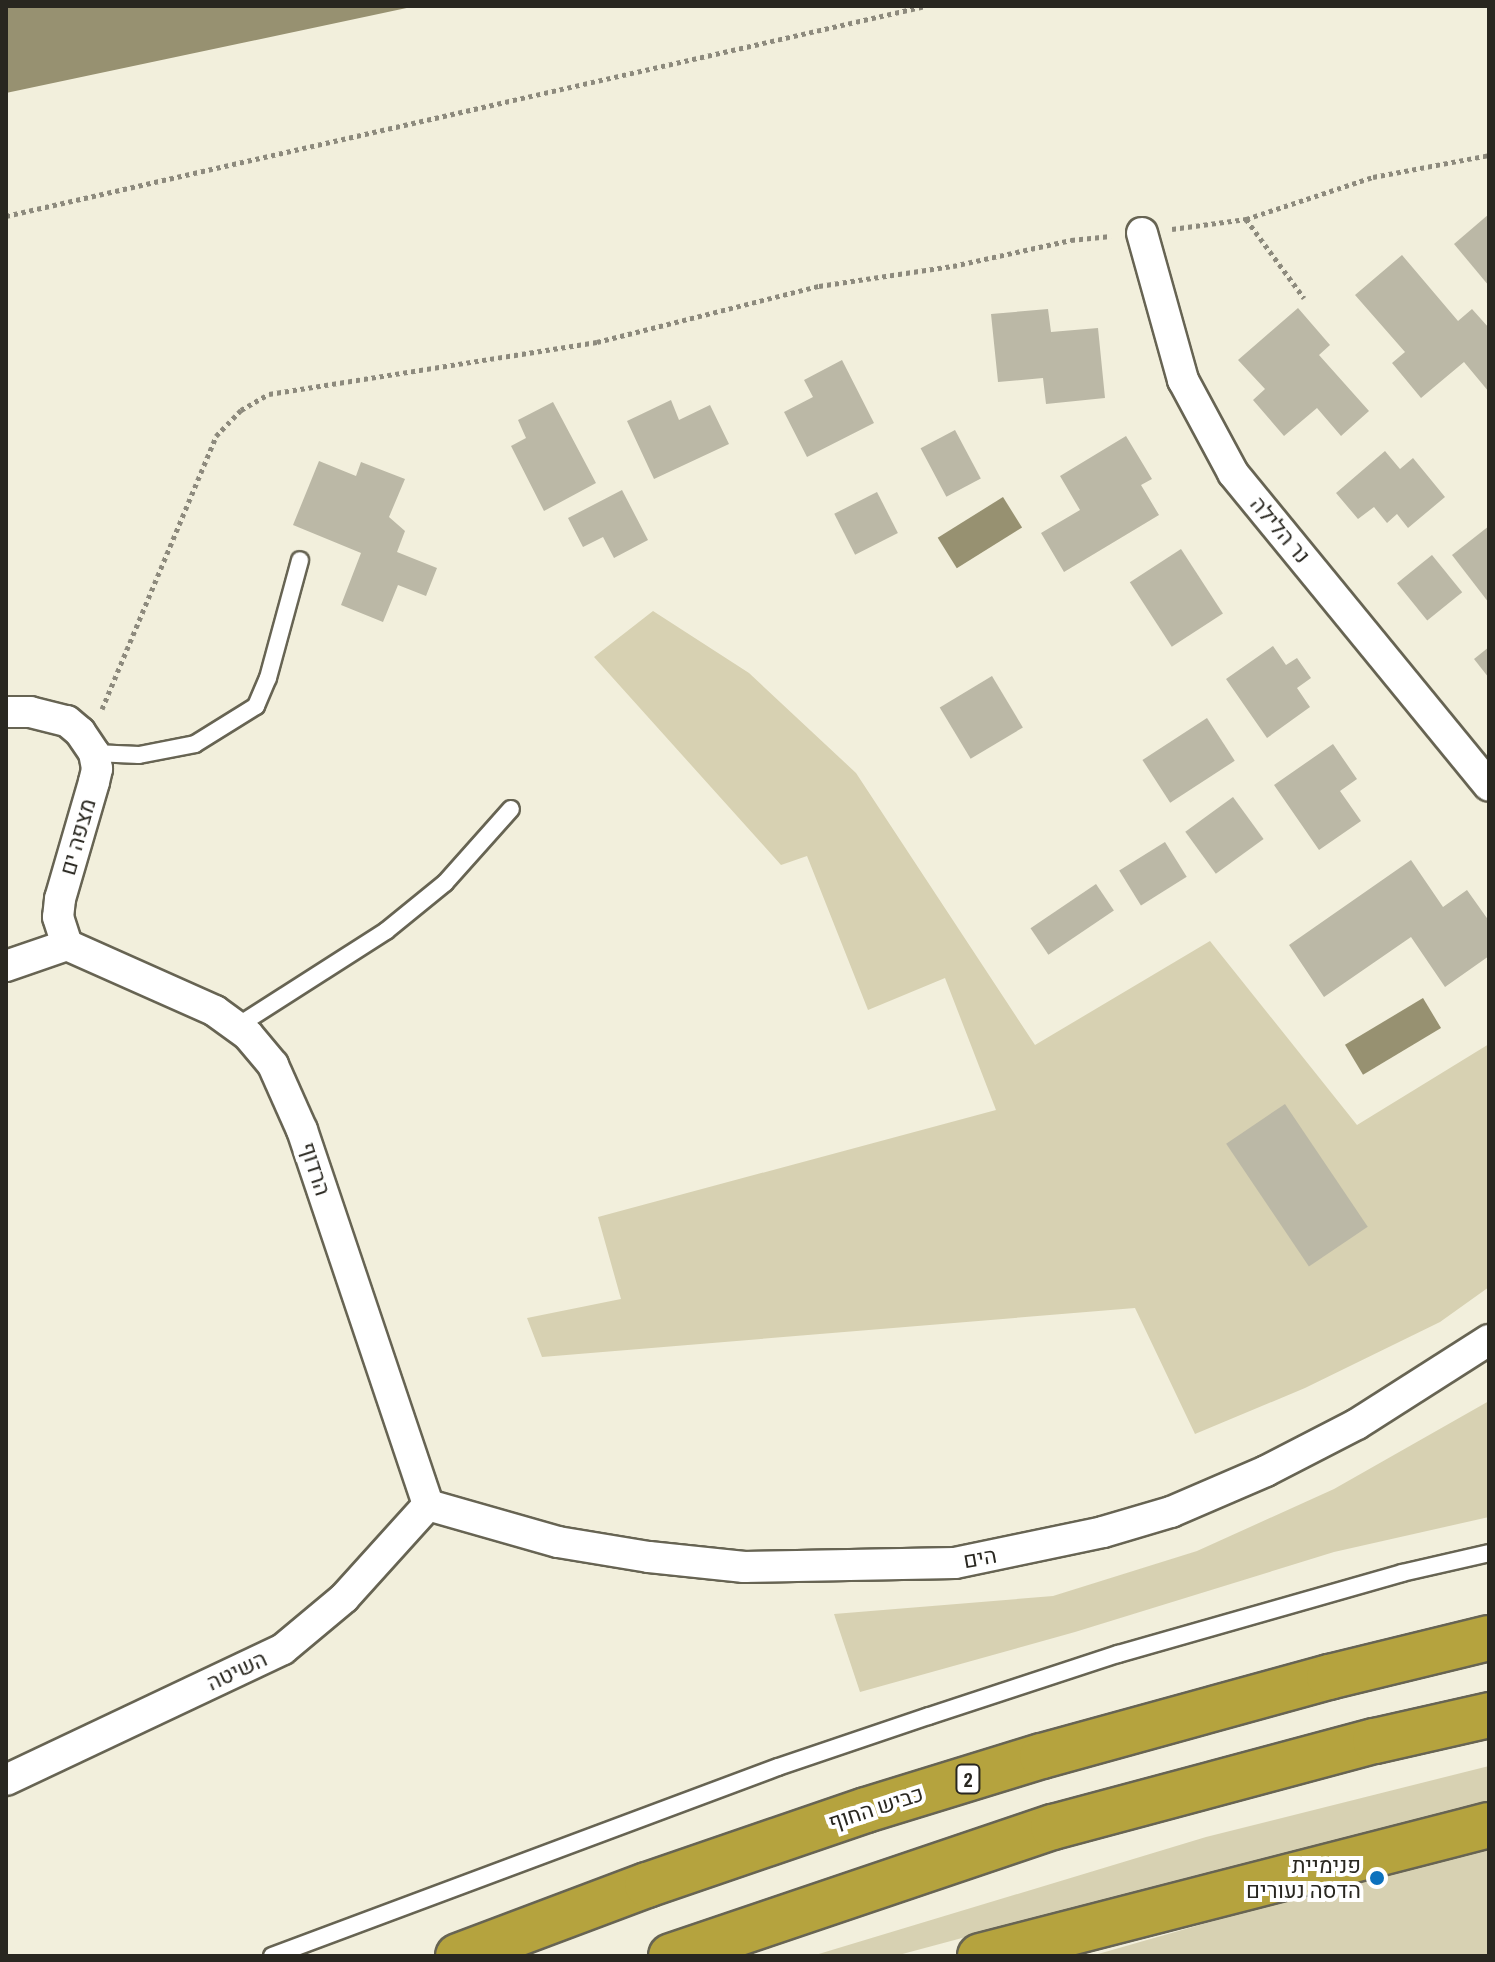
<!DOCTYPE html>
<html>
<head>
<meta charset="utf-8">
<style>
  body { margin:0 }
  #map { position:relative; width:1495px; height:1962px; overflow:hidden; background:#f2efdc; font-family:"Archivo Narrow",Heebo,sans-serif }
  div>[style] { position:absolute }
  .green>* { inset:0; background:#d7d1b2 }
  .water>* { inset:0; background:#979171; transform-origin:0 0 }
  .building>* { inset:0; background:#bbb8a6; transform-origin:0 0 }
  .path>* { height:5px; margin-top:-2.5px; transform-origin:0; background:repeating-linear-gradient(90deg,#8d8a7d 0 4px,transparent 0 8px) }
  .roads { filter:drop-shadow(2px 0 #676453) drop-shadow(-2px 0 #676453) drop-shadow(0 2px #676453) drop-shadow(0 -2px #676453) }
  .lane>* { height:16px; margin:-8px; padding:0 8px; transform-origin:8px; border-radius:8px; background:#fff }
  .street>* { height:30px; margin:-15px; padding:0 15px; transform-origin:15px; border-radius:15px; background:#fff }
  .highway>* { height:44px; margin:-22px; padding:0 22px; transform-origin:22px; border-radius:22px; background:#b5a33e }
  .dots>* { width:22px; height:22px; translate:-50% -50%; box-sizing:border-box; border:4px solid #fff; border-radius:50% }
  span { translate:-50% -50%; white-space:nowrap; text-align:center; line-height:1.15; -webkit-text-stroke:8px #fff; paint-order:stroke }
  .shield-label span { padding:2px 6px; background:#fff; border:2px solid; border-radius:6px; -webkit-text-stroke-width:0 }
  .shield-label { font-size:20px; color:#292720; font-weight:700 }
  .street-label { font-size:22px; color:#292720 }
  .poi-label { font-size:22px; color:#292720 }
  .right { translate:-100% -50%; text-align:right }
  .frame { position:absolute; inset:0; border:8px solid #292720; pointer-events:none }
</style>
</head>
<body>
<div id="map">
  <div class="green">
    <i style="clip-path:polygon(653px 611px,749px 673px,856px 773px,1035px 1045px,1210px 941px,1357px 1125px,1489px 1044px,1489px 1287px,1440px 1322px,1305px 1388px,1195px 1434px,1135px 1308px,542px 1357px,527px 1318px,621px 1299px,598px 1217px,996px 1110px,945px 978px,868px 1010px,807px 856px,781px 865px,594px 657px)"></i>
    <i style="clip-path:polygon(1489px 1401px,1489px 1517px,1334px 1552px,1075px 1632px,860px 1692px,834px 1614px,1053px 1596px,1197px 1551px,1334px 1489px)"></i>
    <i style="clip-path:polygon(1489px 1766px,1489px 1803px,1186px 1878px,895px 1956px,812px 1956px,1206px 1837px)"></i>
    <i style="clip-path:polygon(1461px 1850px,1489px 1851px,1489px 1956px,1091px 1956px)"></i>
  </div>
  <div class="water">
    <i style="clip-path:polygon(6px 6px,416px 6px,6px 93px)"></i>
    <i style="left:1003px;top:497px;width:36px;height:77px;rotate:58deg"></i>
    <i style="left:1423px;top:998px;width:35px;height:91px;rotate:59deg"></i>
  </div>
  <div class="building">
    <i style="clip-path:polygon(1489px 214px,1489px 286px,1454px 244px)"></i>
    <i style="clip-path:polygon(1402px 255px,1458px 321px,1472px 309px,1489px 328px,1489px 392px,1464px 362px,1421px 398px,1392px 363px,1405px 352px,1355px 295px)"></i>
    <i style="clip-path:polygon(1298px 308px,1330px 345px,1319px 355px,1369px 411px,1341px 436px,1317px 408px,1284px 436px,1253px 400px,1265px 389px,1238px 360px)"></i>
    <i style="clip-path:polygon(1048px 309px,1051px 332px,1098px 328px,1105px 398px,1046px 404px,1043px 378px,998px 382px,991px 314px)"></i>
    <i style="clip-path:polygon(842px 360px,874px 423px,807px 457px,784px 412px,813px 397px,804px 380px)"></i>
    <i style="clip-path:polygon(671px 400px,679px 420px,710px 405px,729px 444px,654px 479px,627px 421px)"></i>
    <i style="clip-path:polygon(553px 402px,596px 483px,544px 511px,511px 446px,526px 438px,518px 420px)"></i>
    <i style="left:955px;top:430px;width:55px;height:39px;rotate:62deg"></i>
    <i style="clip-path:polygon(1126px 436px,1152px 479px,1141px 485px,1159px 515px,1064px 572px,1041px 533px,1080px 510px,1060px 476px)"></i>
    <i style="clip-path:polygon(1385px 451px,1400px 469px,1413px 458px,1445px 497px,1408px 528px,1397px 514px,1387px 523px,1374px 507px,1358px 519px,1336px 493px)"></i>
    <i style="clip-path:polygon(319px 461px,356px 476px,361px 462px,405px 479px,389px 517px,405px 531px,397px 552px,437px 568px,426px 596px,398px 585px,383px 622px,341px 605px,361px 553px,293px 525px)"></i>
    <i style="clip-path:polygon(622px 490px,648px 540px,614px 558px,603px 537px,583px 547px,568px 518px)"></i>
    <i style="left:877px;top:492px;width:46px;height:48px;rotate:63deg"></i>
    <i style="clip-path:polygon(1489px 526px,1489px 603px,1452px 555px)"></i>
    <i style="left:1181px;top:549px;width:77px;height:61px;rotate:57deg"></i>
    <i style="left:1432px;top:555px;width:48px;height:45px;rotate:51deg"></i>
    <i style="clip-path:polygon(1273px 646px,1286px 665px,1297px 658px,1311px 678px,1297px 688px,1310px 707px,1267px 738px,1226px 679px)"></i>
    <i style="clip-path:polygon(1489px 647px,1489px 678px,1474px 659px)"></i>
    <i style="left:992px;top:676px;width:60px;height:61px;rotate:59deg"></i>
    <i style="left:1207px;top:718px;width:51px;height:77px;rotate:57deg"></i>
    <i style="clip-path:polygon(1333px 744px,1357px 779px,1340px 791px,1361px 821px,1319px 850px,1274px 785px)"></i>
    <i style="left:1233px;top:797px;width:52px;height:59px;rotate:54deg"></i>
    <i style="left:1165px;top:842px;width:41px;height:54px;rotate:58deg"></i>
    <i style="clip-path:polygon(1411px 860px,1443px 907px,1467px 890px,1489px 921px,1489px 956px,1445px 987px,1411px 937px,1324px 997px,1289px 945px)"></i>
    <i style="left:1096px;top:884px;width:32px;height:79px;rotate:56deg"></i>
    <i style="left:1285px;top:1104px;width:148px;height:71px;rotate:56deg"></i>
  </div>
  <div class="path">
    <i style="left:6px;top:216px;width:943px;rotate:-12.87deg"></i>
    <i style="left:1246px;top:219px;width:98px;rotate:53.7deg"></i>
    <i style="left:1172px;top:229px;width:75px;rotate:-7.7deg"></i>
    <i style="left:1246px;top:219px;width:134px;rotate:-18.3deg"></i>
    <i style="left:1373px;top:177px;width:118px;rotate:-10.7deg"></i>
    <i style="left:102px;top:709px;width:296px;rotate:-67.3deg"></i>
    <i style="left:216px;top:436px;width:36px;rotate:-46deg"></i>
    <i style="left:241px;top:410px;width:32px;rotate:-30deg"></i>
    <i style="left:269px;top:394px;width:332px;rotate:-9deg"></i>
    <i style="left:597px;top:342px;width:229px;rotate:-14.2deg"></i>
    <i style="left:819px;top:286px;width:135px;rotate:-8.5deg"></i>
    <i style="left:953px;top:266px;width:121px;rotate:-12.4deg"></i>
    <i style="left:1071px;top:240px;width:40px;rotate:-5.7deg"></i>
  </div>
  <div class="roads">
    <div class="lane">
      <i style="left:94px;top:753px;width:45px;rotate:2.5deg"></i>
      <i style="left:139px;top:755px;width:57px;rotate:-11.1deg"></i>
      <i style="left:195px;top:744px;width:72px;rotate:-31.9deg"></i>
      <i style="left:256px;top:706px;width:30px;rotate:-67deg"></i>
      <i style="left:268px;top:678px;width:122px;rotate:-74.8deg"></i>
      <i style="left:236px;top:1027px;width:178px;rotate:-32.6deg"></i>
      <i style="left:386px;top:931px;width:76px;rotate:-39.1deg"></i>
      <i style="left:445px;top:883px;width:99px;rotate:-48.3deg"></i>
      <i style="left:272px;top:1956px;width:540px;rotate:-20.48deg"></i>
      <i style="left:778px;top:1767px;width:159px;rotate:-18.7deg"></i>
      <i style="left:929px;top:1716px;width:199px;rotate:-18.2deg"></i>
      <i style="left:1118px;top:1654px;width:295px;rotate:-15.9deg"></i>
      <i style="left:1402px;top:1573px;width:89px;rotate:-12.9deg"></i>
    </div>
    <div class="street">
      <i style="left:1142px;top:233px;width:153px;rotate:74.4deg"></i>
      <i style="left:1183px;top:380px;width:106px;rotate:61.7deg"></i>
      <i style="left:1233px;top:473px;width:404px;rotate:50.7deg"></i>
      <i style="left:6px;top:712px;width:24px"></i>
      <i style="left:30px;top:712px;width:38px;rotate:14deg"></i>
      <i style="left:67px;top:721px;width:17px;rotate:40deg"></i>
      <i style="left:80px;top:732px;width:25px;rotate:56deg"></i>
      <i style="left:94px;top:753px;width:16px;rotate:79deg"></i>
      <i style="left:97px;top:769px;width:13px;rotate:103deg"></i>
      <i style="left:94px;top:782px;width:122px;rotate:106.2deg"></i>
      <i style="left:60px;top:899px;width:18px;rotate:96deg"></i>
      <i style="left:58px;top:917px;width:29px;rotate:72deg"></i>
      <i style="left:67px;top:945px;width:162px;rotate:24deg"></i>
      <i style="left:215px;top:1011px;width:41px;rotate:36deg"></i>
      <i style="left:248px;top:1035px;width:39px;rotate:50deg"></i>
      <i style="left:273px;top:1065px;width:71px;rotate:66deg"></i>
      <i style="left:302px;top:1130px;width:396px;rotate:71.4deg"></i>
      <i style="left:6px;top:966px;width:65px;rotate:-19deg"></i>
      <i style="left:428px;top:1505px;width:135px;rotate:15.9deg"></i>
      <i style="left:558px;top:1542px;width:92px;rotate:9.4deg"></i>
      <i style="left:649px;top:1557px;width:96px;rotate:6deg"></i>
      <i style="left:744px;top:1567px;width:211px;rotate:-1.1deg"></i>
      <i style="left:955px;top:1563px;width:151px;rotate:-11.8deg"></i>
      <i style="left:1103px;top:1532px;width:71px;rotate:-16.4deg"></i>
      <i style="left:1171px;top:1512px;width:103px;rotate:-23.3deg"></i>
      <i style="left:1266px;top:1471px;width:102px;rotate:-27.3deg"></i>
      <i style="left:1357px;top:1424px;width:156px;rotate:-32.5deg"></i>
      <i style="left:6px;top:1780px;width:306px;rotate:-25.3deg"></i>
      <i style="left:283px;top:1649px;width:80px;rotate:-39.9deg"></i>
      <i style="left:344px;top:1598px;width:125px;rotate:-47.9deg"></i>
    </div>
    <div class="highway">
      <i style="left:458px;top:1956px;width:202px;rotate:-20.6deg"></i>
      <i style="left:647px;top:1885px;width:231px;rotate:-18.9deg"></i>
      <i style="left:866px;top:1810px;width:184px;rotate:-17.1deg"></i>
      <i style="left:1042px;top:1756px;width:298px;rotate:-15.4deg"></i>
      <i style="left:1329px;top:1677px;width:165px;rotate:-13.7deg"></i>
      <i style="left:671px;top:1956px;width:403px;rotate:-18.7deg"></i>
      <i style="left:1053px;top:1827px;width:333px;rotate:-15deg"></i>
      <i style="left:1375px;top:1741px;width:117px;rotate:-12.8deg"></i>
      <i style="left:980px;top:1956px;width:526px;rotate:-14.43deg"></i>
    </div>
  </div>
  <div class="dots">
    <i style="left:1377px;top:1878px;background:#0c71bd"></i>
  </div>
  <div class="shield-label">
    <span style="left:968px;top:1779px">2</span>
  </div>
  <div class="street-label">
    <span style="left:1280px;top:530px;rotate:50deg">נר הלילה</span>
    <span style="left:78px;top:837px;rotate:-74deg">מצפה ים</span>
    <span style="left:315px;top:1169px;rotate:72deg">הרדוף</span>
    <span style="left:980px;top:1558px;rotate:-10deg">הים</span>
    <span style="left:237px;top:1671px;rotate:-25deg">השיטה</span>
    <span style="left:876px;top:1808px;rotate:-18deg">כביש החוף</span>
  </div>
  <div class="poi-label">
    <span class="right" style="left:1361px;top:1878px">פנימיית<br>הדסה נעורים</span>
  </div>
  <div class="frame"></div>
</div>
</body>
</html>
